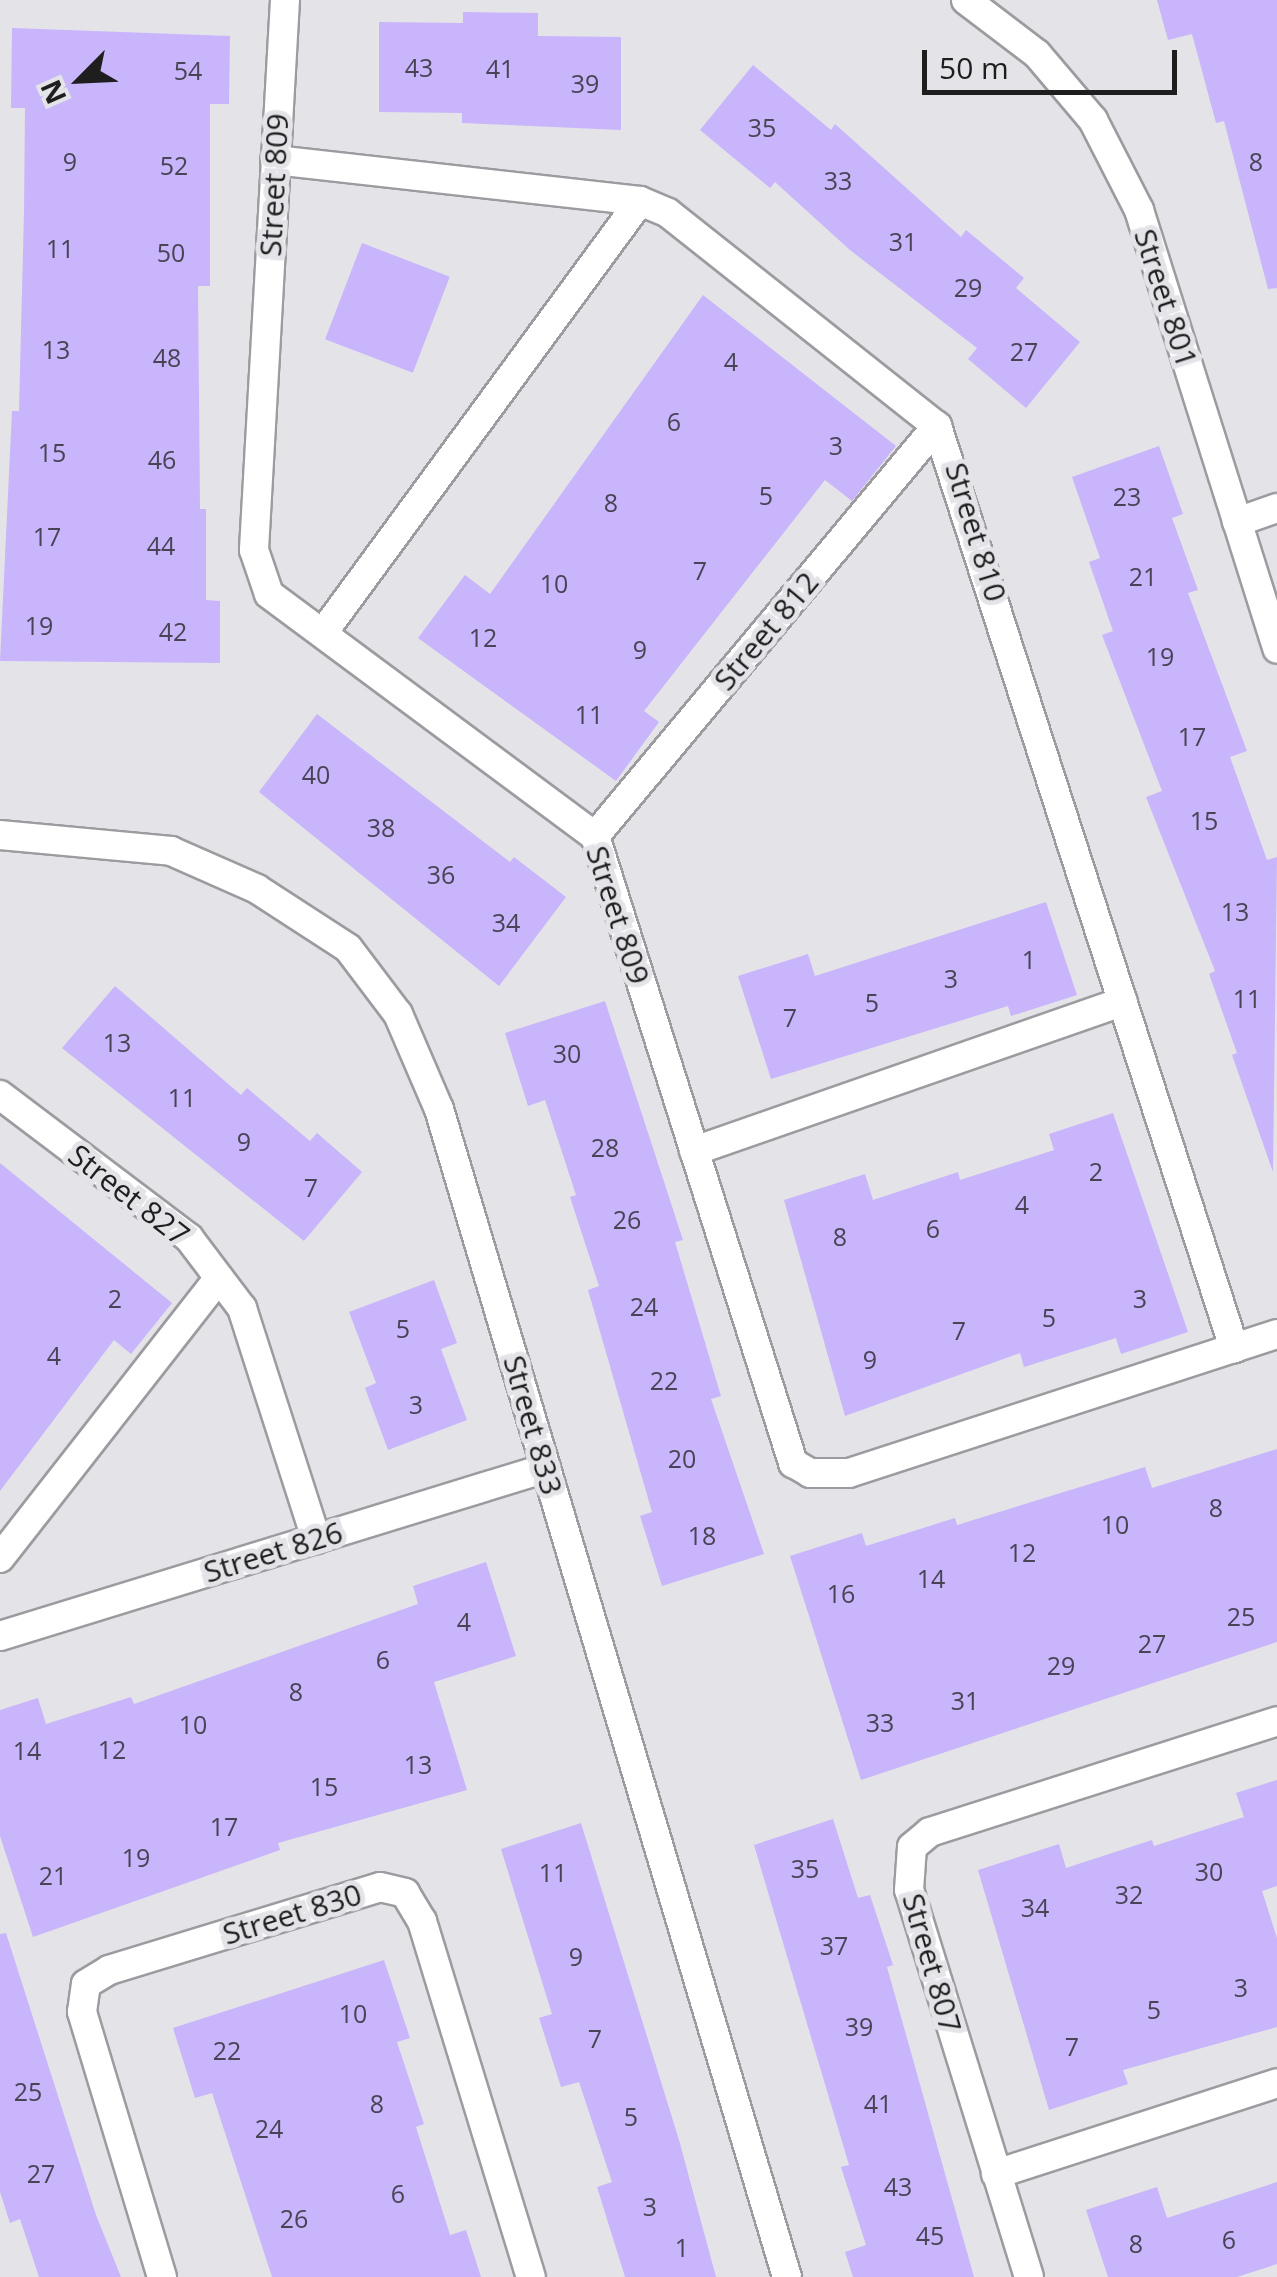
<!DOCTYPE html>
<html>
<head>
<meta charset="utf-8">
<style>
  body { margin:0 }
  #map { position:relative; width:1277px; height:2277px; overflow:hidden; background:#e4e3e8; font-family:"Open Sans",sans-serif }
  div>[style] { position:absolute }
  .building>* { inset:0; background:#c8b5fb; transform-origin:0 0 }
  .roads { filter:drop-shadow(2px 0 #9c9b9f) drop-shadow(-2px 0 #9c9b9f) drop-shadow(0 2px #9c9b9f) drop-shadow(0 -2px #9c9b9f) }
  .minor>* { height:28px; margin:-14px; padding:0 14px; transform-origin:14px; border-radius:14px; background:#fff }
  span { translate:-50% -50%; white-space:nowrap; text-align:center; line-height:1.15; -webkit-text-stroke:10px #e4e3e8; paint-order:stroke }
  .number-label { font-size:25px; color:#484456 }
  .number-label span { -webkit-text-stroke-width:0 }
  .street-label { font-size:30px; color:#1e1e1f }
  .north { position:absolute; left:30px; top:30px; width:100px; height:100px; -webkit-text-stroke:8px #e4e3e8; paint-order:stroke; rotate:246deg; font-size:28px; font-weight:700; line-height:40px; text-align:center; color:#1e1e1f }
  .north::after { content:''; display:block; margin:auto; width:35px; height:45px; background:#1e1e1f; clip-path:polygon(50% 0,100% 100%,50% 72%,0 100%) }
  .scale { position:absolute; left:922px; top:50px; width:255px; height:45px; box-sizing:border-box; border:5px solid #1e1e1f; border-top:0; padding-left:12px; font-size:30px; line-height:35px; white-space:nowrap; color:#1e1e1f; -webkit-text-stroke:8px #e4e3e8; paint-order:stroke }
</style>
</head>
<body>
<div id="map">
  <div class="building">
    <i style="clip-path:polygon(1157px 0,1277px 0,1277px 288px,1268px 289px,1224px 121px,1216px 123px,1192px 34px,1168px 40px)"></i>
    <i style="clip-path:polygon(463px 12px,538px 13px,538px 36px,621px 37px,621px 130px,462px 123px,462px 113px,379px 112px,379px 22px,463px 23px)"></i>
    <i style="clip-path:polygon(12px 28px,230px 36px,229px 104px,210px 104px,210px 286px,198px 286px,200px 509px,206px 509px,206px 600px,220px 601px,220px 663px,0 661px,12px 411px,19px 411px,24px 212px,25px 108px,11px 108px)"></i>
    <i style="clip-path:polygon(753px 65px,831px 130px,835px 124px,961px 237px,966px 230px,1024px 278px,1016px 288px,1080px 342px,1026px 408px,968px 359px,977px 348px,850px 250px,775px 182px,770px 188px,700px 130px)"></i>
    <i style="left:362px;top:243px;width:94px;height:103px;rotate:21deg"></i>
    <i style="clip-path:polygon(703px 295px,896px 446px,852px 501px,825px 480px,644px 711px,659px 722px,616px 781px,418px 638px,465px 575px,490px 594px)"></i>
    <i style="clip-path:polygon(1159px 446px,1183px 514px,1172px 518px,1198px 590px,1188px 593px,1247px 751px,1230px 757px,1267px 860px,1277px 857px,1273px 1172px,1232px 1055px,1237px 1053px,1209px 974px,1215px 971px,1146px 797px,1162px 791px,1102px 635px,1113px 631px,1089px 562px,1100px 558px,1072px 477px)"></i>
    <i style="clip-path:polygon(317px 714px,510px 862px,514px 857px,566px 897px,499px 986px,259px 792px)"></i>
    <i style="clip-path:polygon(1046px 902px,1077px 995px,1011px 1016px,1008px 1006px,771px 1079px,738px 976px,808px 954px,815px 976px)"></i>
    <i style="clip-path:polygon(115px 986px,241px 1095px,247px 1088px,310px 1141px,317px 1133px,362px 1172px,304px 1241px,62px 1048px)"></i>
    <i style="clip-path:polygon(605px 1001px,683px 1240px,675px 1242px,721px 1396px,711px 1399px,764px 1554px,662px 1586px,640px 1516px,652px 1512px,588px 1290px,599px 1286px,570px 1197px,576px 1195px,545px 1100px,528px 1106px,505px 1033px)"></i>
    <i style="clip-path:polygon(1113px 1113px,1188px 1332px,1121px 1354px,1116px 1338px,1024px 1367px,1020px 1353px,845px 1416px,784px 1200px,865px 1174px,873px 1200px,958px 1172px,960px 1180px,1054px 1150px,1049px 1134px)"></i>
    <i style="clip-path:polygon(0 1163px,172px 1303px,131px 1354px,114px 1340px,0 1491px)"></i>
    <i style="clip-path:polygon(434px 1280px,457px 1343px,441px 1349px,467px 1420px,388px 1450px,365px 1388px,376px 1383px,349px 1312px)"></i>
    <i style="clip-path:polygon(1277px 1449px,1277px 1642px,861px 1780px,790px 1556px,862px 1533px,866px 1546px,955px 1518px,957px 1525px,1145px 1467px,1152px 1488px)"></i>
    <i style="clip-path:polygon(486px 1562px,516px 1656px,434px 1682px,467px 1790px,278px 1843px,280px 1850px,33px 1937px,0 1836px,0 1710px,38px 1698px,46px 1724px,131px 1697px,134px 1704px,418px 1604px,413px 1586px)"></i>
    <i style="clip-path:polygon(1277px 1780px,1277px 1886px,1262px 1891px,1277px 1938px,1277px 2027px,1123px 2070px,1128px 2084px,1049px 2110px,978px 1870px,1059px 1844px,1066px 1868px,1152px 1840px,1154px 1846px,1244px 1817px,1236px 1793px)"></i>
    <i style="clip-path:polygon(833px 1819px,858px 1898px,870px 1895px,893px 1965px,887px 1967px,974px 2277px,853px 2277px,845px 2252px,866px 2245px,841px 2167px,849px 2165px,754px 1845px)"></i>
    <i style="clip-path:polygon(581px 1823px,679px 2140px,716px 2277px,625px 2277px,597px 2187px,612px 2182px,579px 2082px,561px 2087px,539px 2018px,552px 2014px,501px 1849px)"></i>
    <i style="clip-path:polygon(6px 1933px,96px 2215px,121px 2277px,39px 2277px,20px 2219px,10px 2223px,0 2192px,0 1934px)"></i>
    <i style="clip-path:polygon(384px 1960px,410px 2038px,397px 2042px,424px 2124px,416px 2127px,450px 2235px,466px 2230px,481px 2277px,272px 2277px,212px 2093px,195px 2098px,173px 2028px)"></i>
    <i style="clip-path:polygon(1277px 2182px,1277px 2264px,1237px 2277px,1108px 2277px,1086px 2210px,1157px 2187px,1167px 2218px)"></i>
  </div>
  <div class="roads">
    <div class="minor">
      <i style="left:285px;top:0;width:551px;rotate:93.23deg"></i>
      <i style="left:254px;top:550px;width:46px;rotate:71.2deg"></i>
      <i style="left:269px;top:594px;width:406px;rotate:36.6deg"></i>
      <i style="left:595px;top:836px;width:658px;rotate:72.47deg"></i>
      <i style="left:793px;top:1463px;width:20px;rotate:30deg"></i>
      <i style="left:810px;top:1473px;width:39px"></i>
      <i style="left:849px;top:1473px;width:450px;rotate:-18deg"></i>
      <i style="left:966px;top:0;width:89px;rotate:37.3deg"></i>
      <i style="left:1037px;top:54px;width:87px;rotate:49.7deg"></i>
      <i style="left:1093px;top:120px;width:101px;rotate:62.9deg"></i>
      <i style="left:1139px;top:210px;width:460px;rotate:72.5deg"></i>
      <i style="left:275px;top:160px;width:367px;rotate:6.4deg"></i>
      <i style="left:640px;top:201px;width:30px;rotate:23deg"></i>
      <i style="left:668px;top:213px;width:343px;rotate:38.4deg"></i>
      <i style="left:937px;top:426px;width:969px;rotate:72.14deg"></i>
      <i style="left:1237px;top:522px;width:42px;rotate:-19.3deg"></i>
      <i style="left:325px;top:630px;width:532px;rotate:-53.71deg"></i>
      <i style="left:0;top:835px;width:172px;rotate:5.3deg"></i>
      <i style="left:171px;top:851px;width:94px;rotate:23.8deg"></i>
      <i style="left:257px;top:889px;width:108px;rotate:33deg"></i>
      <i style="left:348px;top:948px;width:83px;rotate:52.9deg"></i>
      <i style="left:398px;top:1014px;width:103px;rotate:66.7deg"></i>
      <i style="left:439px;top:1109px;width:1219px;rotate:73.41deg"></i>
      <i style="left:595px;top:836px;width:534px;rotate:-50.17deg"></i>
      <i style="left:0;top:1095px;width:237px;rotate:37.1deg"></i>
      <i style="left:189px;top:1238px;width:88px;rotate:52.9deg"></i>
      <i style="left:242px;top:1308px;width:243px;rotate:72.2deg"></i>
      <i style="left:694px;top:1151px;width:454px;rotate:-19.2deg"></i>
      <i style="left:0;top:1558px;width:355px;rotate:-52deg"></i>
      <i style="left:0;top:1636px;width:571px;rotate:-17.1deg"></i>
      <i style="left:996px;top:2174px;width:295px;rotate:-17.9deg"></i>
      <i style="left:162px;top:2277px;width:277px;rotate:-106.8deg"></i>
      <i style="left:82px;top:2012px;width:28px;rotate:-82deg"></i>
      <i style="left:86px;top:1984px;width:27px;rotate:-31deg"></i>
      <i style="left:109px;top:1970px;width:283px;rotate:-17deg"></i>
      <i style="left:380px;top:1887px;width:26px;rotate:13deg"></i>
      <i style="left:405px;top:1893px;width:33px;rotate:59deg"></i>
      <i style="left:422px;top:1921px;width:372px;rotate:73deg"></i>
      <i style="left:1029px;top:2277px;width:405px;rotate:-107.2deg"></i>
      <i style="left:909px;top:1890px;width:43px;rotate:-86deg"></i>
      <i style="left:912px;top:1847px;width:23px;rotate:-40deg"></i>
      <i style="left:930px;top:1832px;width:364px;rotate:-17.7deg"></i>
    </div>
  </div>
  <div class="number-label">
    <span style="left:419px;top:67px">43</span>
    <span style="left:500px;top:68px">41</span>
    <span style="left:188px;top:70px">54</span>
    <span style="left:585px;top:83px">39</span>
    <span style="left:762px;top:127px">35</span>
    <span style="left:70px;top:161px">9</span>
    <span style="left:1256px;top:161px">8</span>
    <span style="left:174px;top:165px">52</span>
    <span style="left:838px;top:180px">33</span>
    <span style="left:903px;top:241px">31</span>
    <span style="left:60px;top:248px">11</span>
    <span style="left:171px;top:252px">50</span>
    <span style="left:968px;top:287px">29</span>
    <span style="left:56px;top:349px">13</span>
    <span style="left:1024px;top:351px">27</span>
    <span style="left:167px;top:357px">48</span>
    <span style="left:731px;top:361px">4</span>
    <span style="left:674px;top:421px">6</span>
    <span style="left:836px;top:445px">3</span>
    <span style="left:52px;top:452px">15</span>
    <span style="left:162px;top:459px">46</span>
    <span style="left:766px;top:495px">5</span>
    <span style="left:1127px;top:496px">23</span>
    <span style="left:611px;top:502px">8</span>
    <span style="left:47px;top:536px">17</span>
    <span style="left:161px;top:545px">44</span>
    <span style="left:700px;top:570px">7</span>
    <span style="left:1143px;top:576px">21</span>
    <span style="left:554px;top:583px">10</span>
    <span style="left:39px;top:625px">19</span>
    <span style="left:173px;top:631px">42</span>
    <span style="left:483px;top:637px">12</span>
    <span style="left:640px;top:649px">9</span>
    <span style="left:1160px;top:656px">19</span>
    <span style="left:589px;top:714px">11</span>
    <span style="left:1192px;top:736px">17</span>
    <span style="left:316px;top:774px">40</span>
    <span style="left:1204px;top:820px">15</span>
    <span style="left:381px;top:827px">38</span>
    <span style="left:441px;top:874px">36</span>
    <span style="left:1235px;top:911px">13</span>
    <span style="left:506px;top:922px">34</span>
    <span style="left:1029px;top:959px">1</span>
    <span style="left:951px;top:978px">3</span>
    <span style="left:1247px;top:998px">11</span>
    <span style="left:872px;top:1002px">5</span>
    <span style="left:790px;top:1017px">7</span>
    <span style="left:117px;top:1042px">13</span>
    <span style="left:567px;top:1053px">30</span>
    <span style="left:182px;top:1097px">11</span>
    <span style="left:244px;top:1141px">9</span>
    <span style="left:605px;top:1147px">28</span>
    <span style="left:1096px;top:1171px">2</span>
    <span style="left:311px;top:1187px">7</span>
    <span style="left:1022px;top:1204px">4</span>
    <span style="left:627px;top:1219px">26</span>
    <span style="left:933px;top:1228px">6</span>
    <span style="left:840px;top:1236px">8</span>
    <span style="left:115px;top:1298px">2</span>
    <span style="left:1140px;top:1298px">3</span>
    <span style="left:644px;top:1306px">24</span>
    <span style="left:1049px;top:1317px">5</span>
    <span style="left:403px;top:1328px">5</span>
    <span style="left:959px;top:1330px">7</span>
    <span style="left:54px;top:1355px">4</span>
    <span style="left:870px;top:1359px">9</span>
    <span style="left:664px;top:1380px">22</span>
    <span style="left:416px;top:1404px">3</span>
    <span style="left:682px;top:1458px">20</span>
    <span style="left:1216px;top:1507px">8</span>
    <span style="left:1115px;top:1524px">10</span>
    <span style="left:702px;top:1535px">18</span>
    <span style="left:1022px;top:1552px">12</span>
    <span style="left:931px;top:1578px">14</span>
    <span style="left:841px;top:1593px">16</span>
    <span style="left:1241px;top:1616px">25</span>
    <span style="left:464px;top:1621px">4</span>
    <span style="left:1152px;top:1643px">27</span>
    <span style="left:383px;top:1659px">6</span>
    <span style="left:1061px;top:1665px">29</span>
    <span style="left:296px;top:1691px">8</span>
    <span style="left:965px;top:1700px">31</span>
    <span style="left:880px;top:1722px">33</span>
    <span style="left:193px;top:1724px">10</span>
    <span style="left:112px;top:1749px">12</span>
    <span style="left:27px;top:1750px">14</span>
    <span style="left:418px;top:1764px">13</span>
    <span style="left:324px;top:1786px">15</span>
    <span style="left:224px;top:1826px">17</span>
    <span style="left:136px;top:1857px">19</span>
    <span style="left:805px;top:1868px">35</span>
    <span style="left:1209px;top:1871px">30</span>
    <span style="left:553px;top:1872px">11</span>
    <span style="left:53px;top:1875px">21</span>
    <span style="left:1129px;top:1894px">32</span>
    <span style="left:1035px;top:1907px">34</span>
    <span style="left:834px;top:1945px">37</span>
    <span style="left:576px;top:1956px">9</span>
    <span style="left:1241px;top:1987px">3</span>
    <span style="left:1154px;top:2009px">5</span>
    <span style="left:353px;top:2013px">10</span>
    <span style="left:859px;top:2026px">39</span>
    <span style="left:595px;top:2038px">7</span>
    <span style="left:1072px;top:2046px">7</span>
    <span style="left:227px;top:2050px">22</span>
    <span style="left:28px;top:2091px">25</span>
    <span style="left:377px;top:2103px">8</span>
    <span style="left:878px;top:2103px">41</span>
    <span style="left:631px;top:2116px">5</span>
    <span style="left:269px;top:2128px">24</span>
    <span style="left:41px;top:2173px">27</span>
    <span style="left:898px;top:2186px">43</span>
    <span style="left:398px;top:2193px">6</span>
    <span style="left:650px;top:2206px">3</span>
    <span style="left:294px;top:2218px">26</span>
    <span style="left:930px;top:2235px">45</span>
    <span style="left:1229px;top:2239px">6</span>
    <span style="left:1136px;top:2243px">8</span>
    <span style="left:682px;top:2247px">1</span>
  </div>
  <div class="street-label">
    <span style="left:274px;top:185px;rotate:-87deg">Street 809</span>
    <span style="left:1166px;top:298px;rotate:72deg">Street 801</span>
    <span style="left:976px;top:532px;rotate:73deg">Street 810</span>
    <span style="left:766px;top:631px;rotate:-50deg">Street 812</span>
    <span style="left:618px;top:915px;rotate:72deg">Street 809</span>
    <span style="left:129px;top:1195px;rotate:38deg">Street 827</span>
    <span style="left:533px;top:1425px;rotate:74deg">Street 833</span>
    <span style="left:273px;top:1552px;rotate:-17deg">Street 826</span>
    <span style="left:292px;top:1914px;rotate:-17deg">Street 830</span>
    <span style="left:932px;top:1963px;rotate:74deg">Street 807</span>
  </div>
  <div class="north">N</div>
  <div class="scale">50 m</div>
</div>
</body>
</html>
